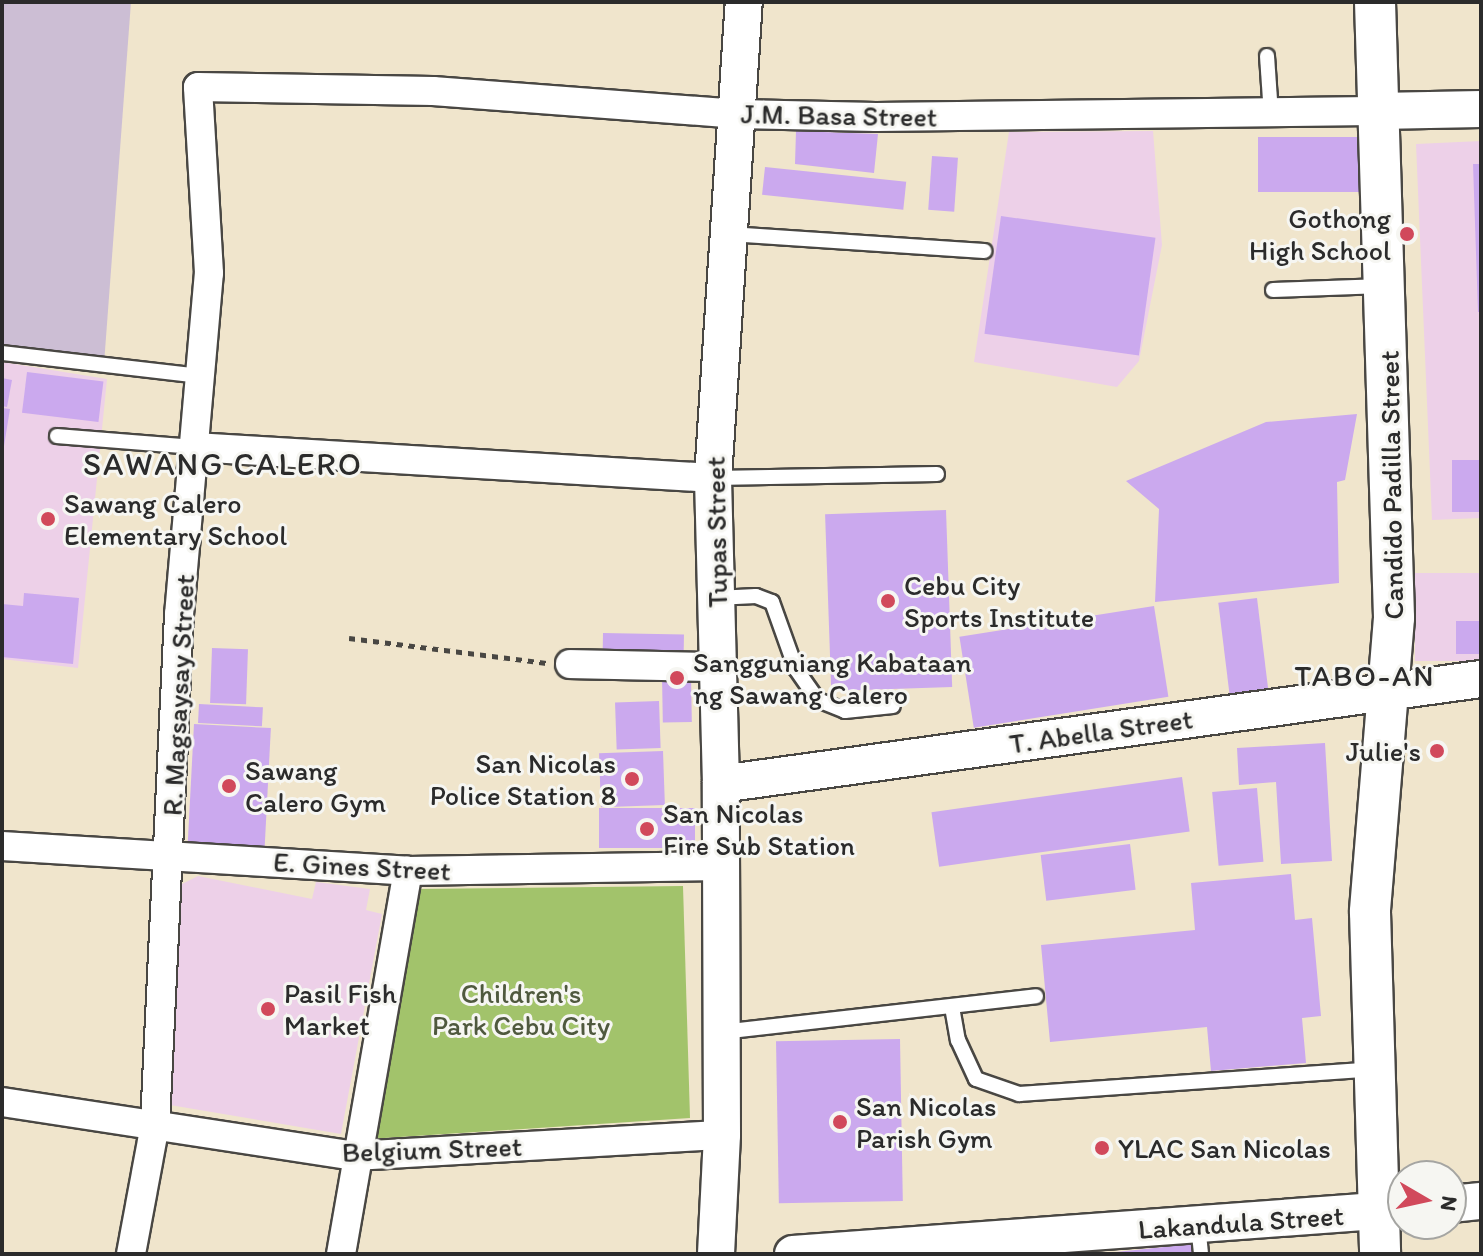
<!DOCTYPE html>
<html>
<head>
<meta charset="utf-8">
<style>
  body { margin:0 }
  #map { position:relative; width:1483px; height:1256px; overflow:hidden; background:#f0e5cc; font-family:Itim,sans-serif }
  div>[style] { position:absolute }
  .built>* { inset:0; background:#edd0e8; transform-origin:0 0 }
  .industrial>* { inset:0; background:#ccbed4 }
  .green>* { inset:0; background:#a2c36b }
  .building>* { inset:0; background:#cba9ee; transform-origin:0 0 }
  .path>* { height:5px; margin-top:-2.5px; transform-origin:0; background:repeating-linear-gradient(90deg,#494743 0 6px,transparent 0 12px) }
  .roads { filter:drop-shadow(2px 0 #494743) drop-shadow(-2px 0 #494743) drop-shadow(0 2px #494743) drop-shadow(0 -2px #494743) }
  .service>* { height:14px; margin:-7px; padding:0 7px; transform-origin:7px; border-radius:7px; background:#fff }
  .minor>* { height:28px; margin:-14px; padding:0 14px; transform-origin:14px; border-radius:14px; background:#fff }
  .tertiary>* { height:36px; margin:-18px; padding:0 18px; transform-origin:18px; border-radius:18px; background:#fff }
  .secondary>* { height:40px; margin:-20px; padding:0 20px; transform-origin:20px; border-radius:20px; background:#fff }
  .dots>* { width:22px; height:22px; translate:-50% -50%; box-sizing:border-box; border:4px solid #f6f6f2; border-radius:50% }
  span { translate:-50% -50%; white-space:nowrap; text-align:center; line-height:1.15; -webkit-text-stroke:6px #f6f6f2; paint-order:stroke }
  .street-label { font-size:28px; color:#2b2b2b }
  .poi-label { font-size:28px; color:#2b2b2b }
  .right { translate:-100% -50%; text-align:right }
  .left { translate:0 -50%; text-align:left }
  .park-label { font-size:28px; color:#4f593e }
  .neighbourhood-label { font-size:30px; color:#2b2b2b; letter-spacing:2px }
  .quarter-label { font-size:32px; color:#2b2b2b; letter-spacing:2px }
  .frame { position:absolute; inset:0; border:4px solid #2b2b2b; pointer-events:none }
  .north { position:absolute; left:1387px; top:1160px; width:80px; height:80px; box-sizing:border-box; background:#f6f6f2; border:2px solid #a5a5a2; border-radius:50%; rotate:99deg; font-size:22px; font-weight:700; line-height:32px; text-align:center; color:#2b2b2b }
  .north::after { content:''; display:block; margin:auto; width:28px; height:36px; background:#d1495b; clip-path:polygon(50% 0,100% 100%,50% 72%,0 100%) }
</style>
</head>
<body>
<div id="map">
  <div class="built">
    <i style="clip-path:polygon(1153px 131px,1162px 245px,1139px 361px,1117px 387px,974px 362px,1009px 132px)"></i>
    <i style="clip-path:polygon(1481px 141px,1481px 518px,1432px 520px,1416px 144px)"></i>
    <i style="clip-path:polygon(2px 362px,107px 379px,78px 668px,2px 659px)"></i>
    <i style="left:1481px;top:573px;width:88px;height:66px;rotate:90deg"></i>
    <i style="clip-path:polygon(198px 876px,312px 899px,316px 882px,370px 889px,366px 910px,382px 914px,341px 1134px,164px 1104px,182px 884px)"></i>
  </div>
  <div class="industrial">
    <i style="clip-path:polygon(2px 2px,131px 2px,104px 364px,2px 346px)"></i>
  </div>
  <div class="green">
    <i style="clip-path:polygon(683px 886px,690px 1118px,369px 1139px,414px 889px)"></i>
  </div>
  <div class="building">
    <i style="clip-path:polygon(796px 131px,878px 134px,874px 173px,795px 164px)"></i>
    <i style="left:1258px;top:137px;width:105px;height:55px"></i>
    <i style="left:932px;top:156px;width:26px;height:54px;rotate:4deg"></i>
    <i style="clip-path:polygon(1473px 164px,1481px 164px,1481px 312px,1478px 312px)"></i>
    <i style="left:765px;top:167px;width:142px;height:28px;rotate:6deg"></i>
    <i style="left:1001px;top:216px;width:156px;height:119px;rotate:8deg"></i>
    <i style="left:27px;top:372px;width:77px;height:41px;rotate:7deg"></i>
    <i style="clip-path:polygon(2px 378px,12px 380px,7px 407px,2px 406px)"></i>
    <i style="clip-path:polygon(2px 408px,10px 409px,4px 446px,2px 446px)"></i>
    <i style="clip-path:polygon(1357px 414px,1345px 480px,1337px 482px,1339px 583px,1155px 602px,1159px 509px,1126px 481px,1266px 422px)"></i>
    <i style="left:1481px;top:460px;width:52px;height:29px;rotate:90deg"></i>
    <i style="left:946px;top:510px;width:177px;height:121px;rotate:88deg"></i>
    <i style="clip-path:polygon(24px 593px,79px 598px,73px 664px,2px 657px,2px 604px,23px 606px)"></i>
    <i style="left:1257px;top:598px;width:100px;height:39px;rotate:83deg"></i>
    <i style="left:1154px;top:606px;width:92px;height:197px;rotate:81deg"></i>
    <i style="left:1481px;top:621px;width:33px;height:25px;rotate:90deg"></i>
    <i style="left:603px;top:633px;width:81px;height:23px;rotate:1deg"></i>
    <i style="left:212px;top:648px;width:36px;height:55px;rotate:2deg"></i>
    <i style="left:691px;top:675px;width:47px;height:29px;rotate:89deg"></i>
    <i style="left:659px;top:701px;width:47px;height:44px;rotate:88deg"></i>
    <i style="left:199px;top:704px;width:64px;height:19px;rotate:3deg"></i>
    <i style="left:194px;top:724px;width:77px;height:120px;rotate:3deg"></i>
    <i style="clip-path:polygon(1325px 743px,1332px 861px,1281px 864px,1276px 782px,1239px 785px,1237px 748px)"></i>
    <i style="left:663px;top:751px;width:54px;height:64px;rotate:88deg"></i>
    <i style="left:1182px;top:777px;width:55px;height:253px;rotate:82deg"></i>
    <i style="left:1257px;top:788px;width:74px;height:45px;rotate:85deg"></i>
    <i style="left:695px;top:808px;width:40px;height:96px;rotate:90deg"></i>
    <i style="left:1130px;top:844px;width:46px;height:90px;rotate:83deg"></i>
    <i style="clip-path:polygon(1291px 874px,1295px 920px,1312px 918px,1321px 1016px,1302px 1018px,1306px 1063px,1211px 1071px,1207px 1027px,1050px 1042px,1041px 945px,1195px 930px,1191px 883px)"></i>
    <i style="left:900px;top:1039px;width:162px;height:124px;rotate:89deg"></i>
    <i style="clip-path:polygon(1193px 1244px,1194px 1254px,1116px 1254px,1116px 1252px)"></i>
  </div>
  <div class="path">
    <i style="left:349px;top:638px;width:199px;rotate:7.2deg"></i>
  </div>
  <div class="roads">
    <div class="service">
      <i style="left:1267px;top:56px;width:58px;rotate:86.1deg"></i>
      <i style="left:729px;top:234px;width:256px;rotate:3.8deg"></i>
      <i style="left:1273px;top:290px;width:110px;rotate:-2.1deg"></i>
      <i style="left:2px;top:353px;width:199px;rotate:6.6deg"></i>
      <i style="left:57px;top:436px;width:137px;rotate:4.6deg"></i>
      <i style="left:714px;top:478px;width:223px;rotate:-1deg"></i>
      <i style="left:716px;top:598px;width:40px;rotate:-2.9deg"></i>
      <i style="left:756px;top:596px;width:17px;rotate:21deg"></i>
      <i style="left:772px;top:602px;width:71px;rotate:70.3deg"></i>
      <i style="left:796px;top:669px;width:38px;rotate:55deg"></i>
      <i style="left:818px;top:700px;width:29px;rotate:22deg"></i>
      <i style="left:845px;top:711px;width:48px;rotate:-5.9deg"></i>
      <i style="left:952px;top:1007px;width:34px;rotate:80deg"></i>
      <i style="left:958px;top:1040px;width:43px;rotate:65.2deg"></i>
      <i style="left:976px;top:1079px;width:46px;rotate:19.2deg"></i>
      <i style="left:1019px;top:1094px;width:355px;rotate:-4deg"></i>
      <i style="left:722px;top:1032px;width:316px;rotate:-6.5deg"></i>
      <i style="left:1198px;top:1225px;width:29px;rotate:84deg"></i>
    </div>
    <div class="minor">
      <i style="left:194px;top:447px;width:520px;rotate:3.42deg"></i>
      <i style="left:570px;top:664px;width:148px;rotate:1.2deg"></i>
      <i style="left:2px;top:846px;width:407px;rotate:3.5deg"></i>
      <i style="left:408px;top:871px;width:313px;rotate:-0.9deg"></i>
      <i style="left:2px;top:1102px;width:357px;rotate:8.7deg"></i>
      <i style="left:355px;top:1156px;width:368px;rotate:-3.3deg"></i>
      <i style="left:131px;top:1254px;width:132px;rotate:-79.5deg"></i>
      <i style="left:155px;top:1124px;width:510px;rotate:-87.3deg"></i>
      <i style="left:179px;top:615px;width:343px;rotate:-85deg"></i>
      <i style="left:209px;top:273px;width:186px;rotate:-93.4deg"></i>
      <i style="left:198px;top:87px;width:235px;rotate:1deg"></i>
      <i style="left:433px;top:91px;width:306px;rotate:4.3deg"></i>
      <i style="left:738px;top:114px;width:138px;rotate:1.2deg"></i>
      <i style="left:876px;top:117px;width:502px;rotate:-0.68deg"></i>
      <i style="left:341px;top:1254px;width:389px;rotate:-80.1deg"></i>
    </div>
    <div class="tertiary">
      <i style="left:1378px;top:111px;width:103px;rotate:-1.1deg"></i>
      <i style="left:721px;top:784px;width:767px;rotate:-7.87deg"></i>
      <i style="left:1451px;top:1204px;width:30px;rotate:-6deg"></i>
      <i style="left:716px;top:1254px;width:119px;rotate:-87.1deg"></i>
      <i style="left:722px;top:1135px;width:351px;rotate:-90.2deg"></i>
      <i style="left:721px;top:784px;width:306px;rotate:-91.5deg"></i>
      <i style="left:713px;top:478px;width:477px;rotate:-86.3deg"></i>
      <i style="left:793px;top:1254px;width:612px;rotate:-4.22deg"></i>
    </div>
    <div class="secondary">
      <i style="left:1375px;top:2px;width:616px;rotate:88.23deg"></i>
      <i style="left:1394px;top:618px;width:295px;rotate:94.7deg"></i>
      <i style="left:1370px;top:912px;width:342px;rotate:88.3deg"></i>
    </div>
  </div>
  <div class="dots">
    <i style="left:1407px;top:234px;background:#d1495b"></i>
    <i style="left:48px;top:519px;background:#d1495b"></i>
    <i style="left:888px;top:601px;background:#d1495b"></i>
    <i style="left:677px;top:678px;background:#d1495b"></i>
    <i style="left:1437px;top:751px;background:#d1495b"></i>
    <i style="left:632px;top:779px;background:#d1495b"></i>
    <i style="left:229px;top:786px;background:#d1495b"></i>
    <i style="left:647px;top:829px;background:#d1495b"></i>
    <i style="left:268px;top:1009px;background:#d1495b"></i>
    <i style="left:840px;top:1122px;background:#d1495b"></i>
    <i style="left:1102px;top:1148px;background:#d1495b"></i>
  </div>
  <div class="street-label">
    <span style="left:839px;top:115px;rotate:1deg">J.M. Basa Street</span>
    <span style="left:1391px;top:485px;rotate:-91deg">Candido Padilla Street</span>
    <span style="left:716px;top:532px;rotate:-91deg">Tupas Street</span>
    <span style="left:178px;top:695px;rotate:-87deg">R. Magsaysay Street</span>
    <span style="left:1101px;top:731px;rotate:-8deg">T. Abella Street</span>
    <span style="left:362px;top:866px;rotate:3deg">E. Gines Street</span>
    <span style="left:432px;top:1149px;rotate:-2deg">Belgium Street</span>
    <span style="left:1241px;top:1222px;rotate:-4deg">Lakandula Street</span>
  </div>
  <div class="poi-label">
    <span class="right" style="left:1391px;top:234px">Gothong<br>High School</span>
    <span class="left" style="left:64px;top:519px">Sawang Calero<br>Elementary School</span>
    <span class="left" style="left:904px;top:601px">Cebu City<br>Sports Institute</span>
    <span class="left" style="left:693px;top:678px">Sangguniang Kabataan<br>ng Sawang Calero</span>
    <span class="right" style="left:1421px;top:751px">Julie's</span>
    <span class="right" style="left:616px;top:779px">San Nicolas<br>Police Station 8</span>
    <span class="left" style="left:245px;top:786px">Sawang<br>Calero Gym</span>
    <span class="left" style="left:663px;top:829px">San Nicolas<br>Fire Sub Station</span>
    <span class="left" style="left:284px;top:1009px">Pasil Fish<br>Market</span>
    <span class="left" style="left:856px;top:1122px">San Nicolas<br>Parish Gym</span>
    <span class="left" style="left:1118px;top:1148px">YLAC San Nicolas</span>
  </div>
  <div class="park-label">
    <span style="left:521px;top:1009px">Children's<br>Park Cebu City</span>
  </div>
  <div class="neighbourhood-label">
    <span style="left:1365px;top:676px">TABO-AN</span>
  </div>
  <div class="quarter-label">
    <span style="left:223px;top:464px">SAWANG CALERO</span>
  </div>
  <div class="frame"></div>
  <div class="north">N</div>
</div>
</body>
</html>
